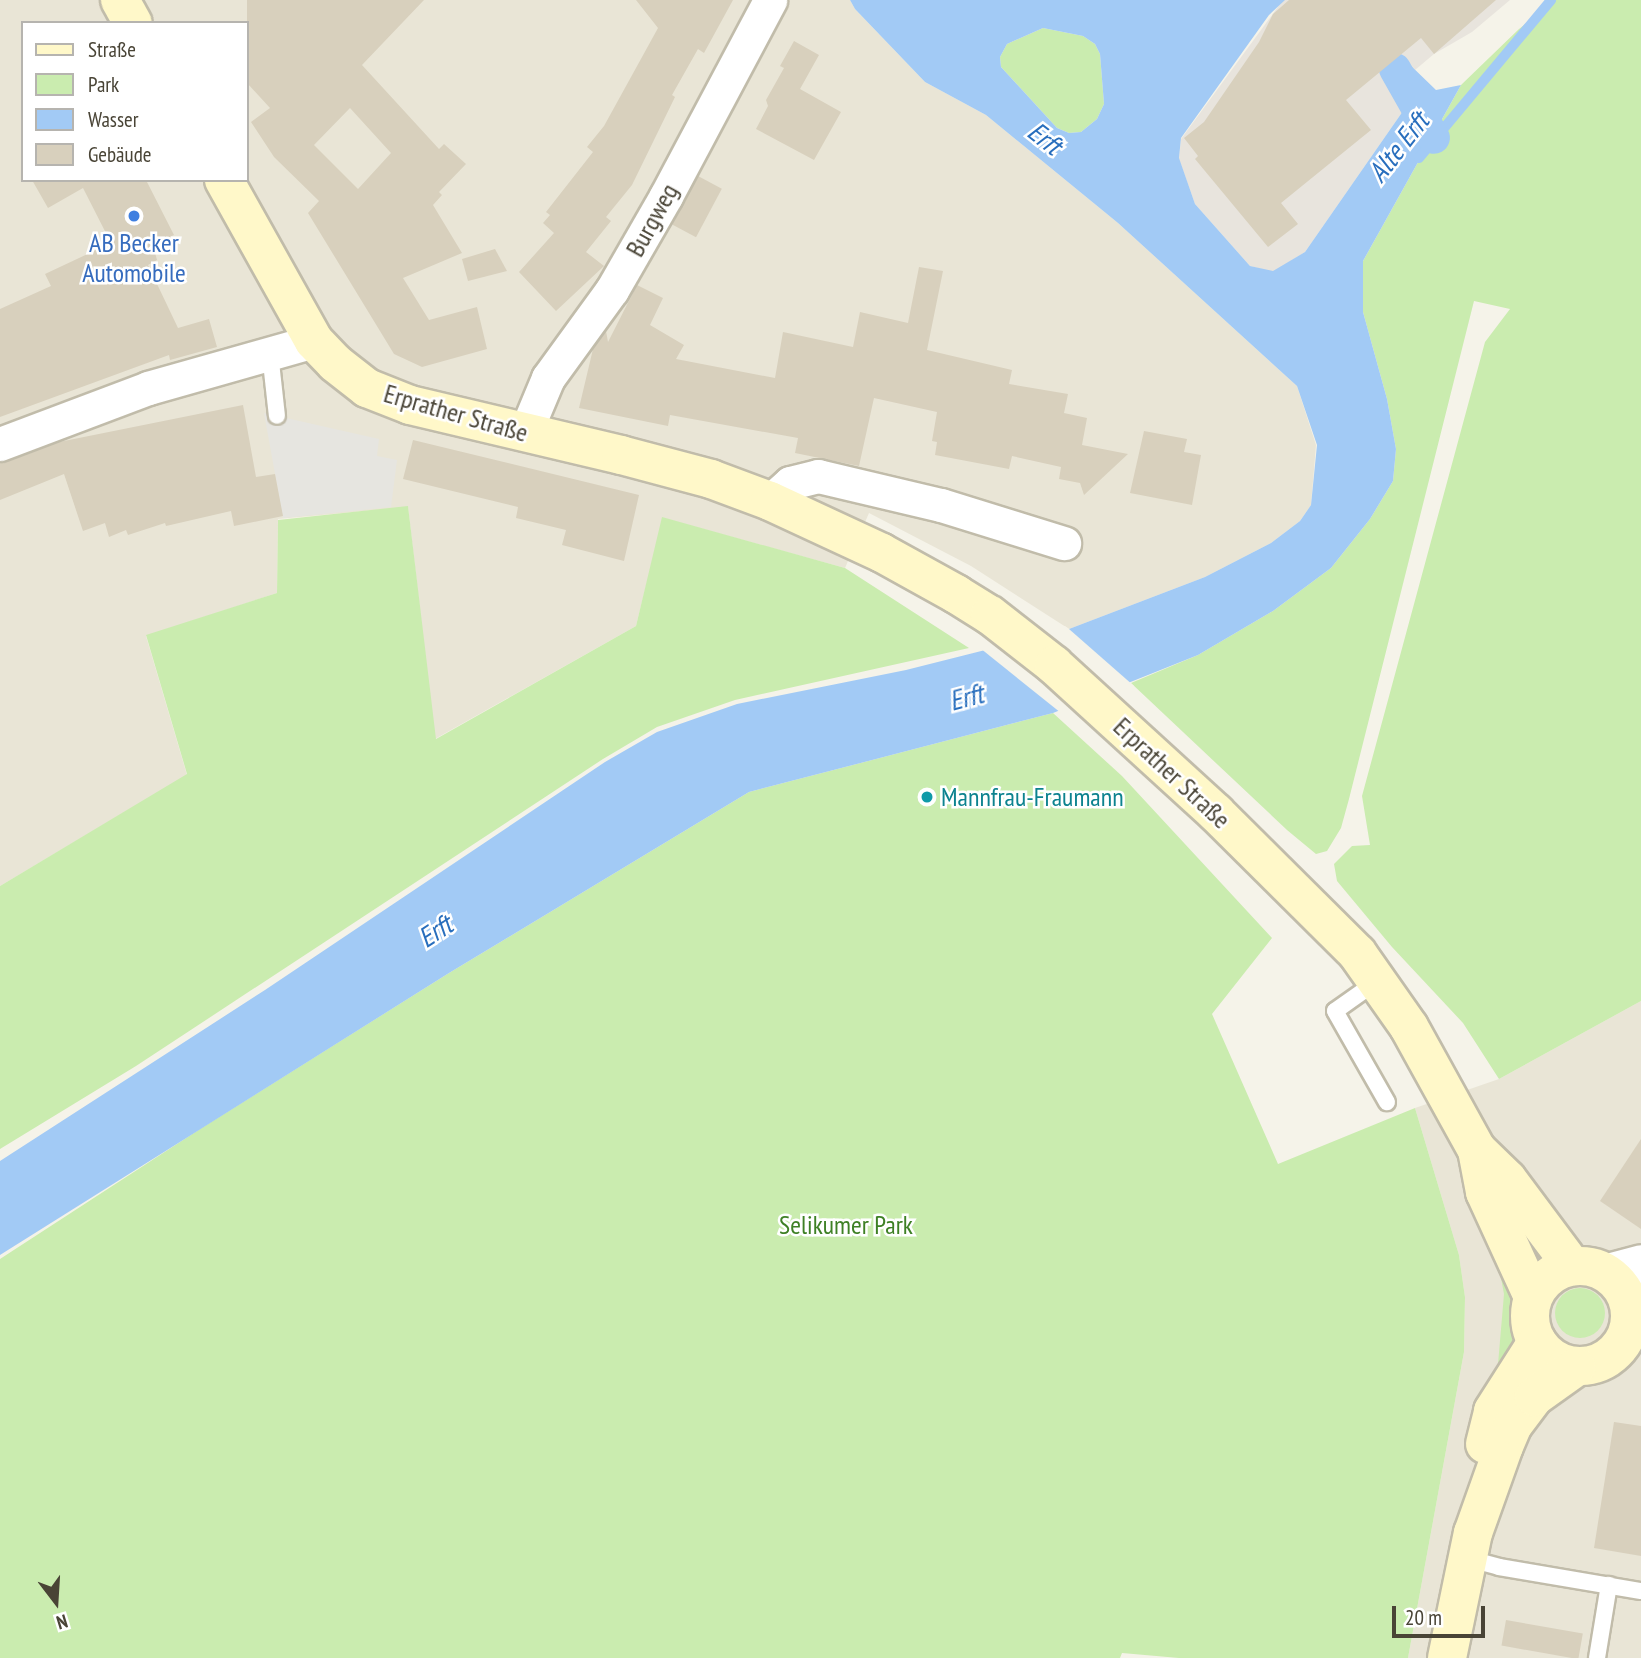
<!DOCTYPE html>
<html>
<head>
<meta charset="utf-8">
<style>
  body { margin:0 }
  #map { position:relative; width:1641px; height:1658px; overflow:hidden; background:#f5f3e9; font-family:"PT Sans Narrow",sans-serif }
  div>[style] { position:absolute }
  .residential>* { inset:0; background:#e9e5d6 }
  .industrial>* { inset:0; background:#e8e4dd }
  .green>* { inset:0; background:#caecaf }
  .round { border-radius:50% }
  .parking>* { inset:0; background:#e6e5e0 }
  .water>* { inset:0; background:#a2caf5 }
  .pier>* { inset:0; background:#f5f3e9 }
  .stream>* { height:10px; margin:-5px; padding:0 5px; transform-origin:5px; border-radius:5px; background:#a2caf5 }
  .canal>* { height:32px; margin:-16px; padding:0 16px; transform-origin:16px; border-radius:16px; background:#a2caf5 }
  .building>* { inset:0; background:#d8d0bd; transform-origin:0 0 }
  .roads { filter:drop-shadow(2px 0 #c1bcaa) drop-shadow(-2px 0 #c1bcaa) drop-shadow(0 2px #c1bcaa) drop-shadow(0 -2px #c1bcaa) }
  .lane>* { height:16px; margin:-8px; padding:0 8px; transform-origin:8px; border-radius:8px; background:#fff }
  .street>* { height:33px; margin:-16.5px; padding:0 16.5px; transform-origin:16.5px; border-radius:16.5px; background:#fff }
  .secondary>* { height:38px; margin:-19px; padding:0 19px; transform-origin:19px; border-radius:19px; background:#fff8c9 }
  .secondary>.ring { margin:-19px; padding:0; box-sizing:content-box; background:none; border:38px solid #fff8c9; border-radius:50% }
  .dots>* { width:19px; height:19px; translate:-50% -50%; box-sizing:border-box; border:4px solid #fff; border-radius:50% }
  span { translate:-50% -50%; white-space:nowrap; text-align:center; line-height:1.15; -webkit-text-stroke:5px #fff; paint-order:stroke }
  .street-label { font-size:26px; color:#494436 }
  .shop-label { font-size:26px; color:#366cbe }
  .culture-label { font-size:26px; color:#0d838f }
  .left { translate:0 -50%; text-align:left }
  .park-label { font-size:26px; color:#3e8025 }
  .water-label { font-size:28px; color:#286ebd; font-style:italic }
  .legend { position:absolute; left:21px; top:21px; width:228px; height:161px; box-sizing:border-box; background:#fff; border:2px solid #b6b4af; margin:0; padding:9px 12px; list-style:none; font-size:21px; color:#494436 }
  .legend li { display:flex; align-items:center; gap:14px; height:35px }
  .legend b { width:35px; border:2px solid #b6b4af }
  .north { position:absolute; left:21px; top:1567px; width:70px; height:70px; -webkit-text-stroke:5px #fff; paint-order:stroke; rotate:163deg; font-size:19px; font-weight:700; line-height:28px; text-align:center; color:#494436 }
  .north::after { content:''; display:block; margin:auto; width:24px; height:32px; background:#494436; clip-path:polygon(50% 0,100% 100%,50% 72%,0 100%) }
  .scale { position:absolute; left:1392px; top:1606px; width:93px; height:32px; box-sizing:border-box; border:4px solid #494436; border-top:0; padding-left:9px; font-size:21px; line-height:24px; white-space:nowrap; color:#494436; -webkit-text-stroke:5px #fff; paint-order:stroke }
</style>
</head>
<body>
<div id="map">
  <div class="residential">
    <i style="clip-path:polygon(evenodd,0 0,850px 0,855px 9px,925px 82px,986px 115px,1118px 223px,1297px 386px,1316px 445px,1311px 505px,1300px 521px,1271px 543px,1205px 577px,1069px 629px,971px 566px,869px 513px,845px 568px,663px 518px,636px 626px,435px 739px,408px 507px,278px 519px,277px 593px,146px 636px,187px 775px,0 886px,0 0,23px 23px,247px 23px,247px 180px,23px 180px,23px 23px)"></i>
    <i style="clip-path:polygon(1641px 1001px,1641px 1658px,1408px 1658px,1464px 1352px,1465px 1297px,1459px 1255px,1415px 1108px,1499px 1079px)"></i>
  </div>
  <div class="industrial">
    <i style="clip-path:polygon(1283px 0,1510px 0,1472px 32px,1434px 54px,1415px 70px,1406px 61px,1403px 111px,1305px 252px,1273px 272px,1250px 266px,1195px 204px,1179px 159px,1181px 139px)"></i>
  </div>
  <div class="green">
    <i style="clip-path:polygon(1556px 0,1641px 0,1641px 1001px,1499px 1079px,1463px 1023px,1392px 947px,1337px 881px,1334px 864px,1352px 846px,1370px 845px,1362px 796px,1485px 342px,1510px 309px,1474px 301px,1349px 799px,1341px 828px,1327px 851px,1316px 854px,1287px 830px,1131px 683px,1198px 655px,1273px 611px,1331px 568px,1370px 519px,1393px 481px,1396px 449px,1387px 399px,1363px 312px,1363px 261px,1461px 85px,1519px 29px)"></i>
    <i style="clip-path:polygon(1043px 28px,1083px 36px,1095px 44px,1100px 54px,1104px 104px,1097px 119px,1081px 132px,1069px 133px,1057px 128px,1001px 67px,1000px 57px,1007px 44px)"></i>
    <i style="clip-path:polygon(408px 506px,436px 739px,636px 626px,662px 517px,845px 568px,969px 648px,735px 700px,657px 727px,603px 759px,136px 1066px,0 1149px,0 886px,187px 774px,146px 635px,277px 593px,278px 520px)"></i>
    <i style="clip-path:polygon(1053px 713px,1122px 776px,1272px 938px,1212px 1014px,1278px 1164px,1415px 1108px,1459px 1255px,1465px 1297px,1464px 1352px,1408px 1658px,1179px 1658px,1122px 1653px,1120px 1658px,0 1658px,0 1259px,200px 1129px,449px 973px,749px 792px)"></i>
    <i style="clip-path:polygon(1498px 1262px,1516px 1285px,1513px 1345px,1503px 1366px,1498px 1364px,1504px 1294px)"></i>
    <i class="round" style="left:1555px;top:1288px;width:50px;height:50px"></i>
  </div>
  <div class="parking">
    <i style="clip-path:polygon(264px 413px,379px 439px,377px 456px,397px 460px,391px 507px,283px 518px)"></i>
  </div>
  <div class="water">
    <i style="clip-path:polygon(evenodd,850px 0,1285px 0,1269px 15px,1181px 138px,1179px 158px,1195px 204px,1250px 266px,1273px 271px,1305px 252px,1403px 111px,1386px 77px,1406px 61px,1436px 90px,1461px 85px,1363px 261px,1363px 312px,1387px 399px,1396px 449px,1393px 481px,1370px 519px,1331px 568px,1273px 611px,1198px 655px,1053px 713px,749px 792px,449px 973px,0 1255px,0 1161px,265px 990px,605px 762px,657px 732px,737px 704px,906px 670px,1069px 629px,1205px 577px,1271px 543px,1300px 521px,1311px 505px,1317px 445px,1297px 386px,1118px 223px,986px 115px,925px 82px,855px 9px,850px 0,1043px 28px,1083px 36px,1095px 44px,1100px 54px,1104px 104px,1097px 119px,1081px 132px,1069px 133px,1057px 128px,1001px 67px,1000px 57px,1007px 44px,1043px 28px)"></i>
  </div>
  <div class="pier">
    <i style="clip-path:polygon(1065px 626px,1069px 629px,1134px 686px,1061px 713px,980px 648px)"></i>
  </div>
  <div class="stream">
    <i style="left:1419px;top:158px;width:206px;rotate:-50.1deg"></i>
  </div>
  <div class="canal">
    <i style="left:1395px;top:69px;width:79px;rotate:60.5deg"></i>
  </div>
  <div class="building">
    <i style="clip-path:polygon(evenodd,247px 0,424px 0,362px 65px,439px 149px,444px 144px,466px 164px,439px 192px,442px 195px,433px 205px,462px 253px,403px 278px,429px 320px,477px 307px,487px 349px,422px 367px,394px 354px,308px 213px,319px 201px,274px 157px,251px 122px,270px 108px,247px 83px,247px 0,350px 108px,391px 153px,358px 189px,314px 145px,350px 108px)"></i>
    <i style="clip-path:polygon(636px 0,733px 0,704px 53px,698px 49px,672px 95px,675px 97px,632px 185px,606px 217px,611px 221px,586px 252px,604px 266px,556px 311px,519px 272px,554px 233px,543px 223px,550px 215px,546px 212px,593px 152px,587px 147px,604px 126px,658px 28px)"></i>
    <i style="clip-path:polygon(1289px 0,1496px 0,1434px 54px,1421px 38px,1346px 100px,1371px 130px,1281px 203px,1298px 224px,1268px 247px,1195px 159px,1198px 156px,1184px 138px,1204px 122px,1259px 42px,1273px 14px)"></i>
    <i style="clip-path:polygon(794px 41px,819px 55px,800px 89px,841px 112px,814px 160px,756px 129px,768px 106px,766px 100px,784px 68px,780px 66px)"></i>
    <i style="left:698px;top:176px;width:27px;height:55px;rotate:28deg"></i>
    <i style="clip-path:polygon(32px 180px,146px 180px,174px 235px,153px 245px,157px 260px,148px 265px,178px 328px,209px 319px,217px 347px,170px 360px,169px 355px,0 417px,0 309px,51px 286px,45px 274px,111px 243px,83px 188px,48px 208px)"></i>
    <i style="clip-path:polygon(495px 249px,507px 271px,468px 281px,462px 259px)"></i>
    <i style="clip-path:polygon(919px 267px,943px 271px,927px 350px,1012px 370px,1009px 384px,1068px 394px,1064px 413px,1087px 418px,1082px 445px,1128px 454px,1084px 495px,1080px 483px,1059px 479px,1061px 467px,1012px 456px,1009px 469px,935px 455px,937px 442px,932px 441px,937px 412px,874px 398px,859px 466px,795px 453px,798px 438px,670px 415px,668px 426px,579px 408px,593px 349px,606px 331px,608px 342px,637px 285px,663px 298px,650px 325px,684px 345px,676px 359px,775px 378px,783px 332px,853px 347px,860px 312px,908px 323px)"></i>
    <i style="clip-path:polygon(243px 405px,256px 477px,275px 474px,283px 516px,234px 526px,231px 511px,166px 526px,165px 523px,128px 535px,126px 530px,109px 537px,105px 523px,83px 531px,64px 474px,0 500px,0 463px,59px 442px)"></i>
    <i style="clip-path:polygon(1144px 431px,1187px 439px,1184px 452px,1201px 455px,1192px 505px,1130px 493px)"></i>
    <i style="clip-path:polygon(413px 440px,639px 495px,624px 561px,562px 545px,566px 530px,516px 518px,518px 507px,403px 479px)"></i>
    <i style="clip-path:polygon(1641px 1139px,1641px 1229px,1600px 1201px)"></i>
    <i style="clip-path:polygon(1614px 1422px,1641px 1426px,1641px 1556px,1594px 1548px)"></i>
    <i style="left:1506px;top:1620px;width:78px;height:26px;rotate:10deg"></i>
  </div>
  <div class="roads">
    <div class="lane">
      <i style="left:270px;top:353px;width:63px;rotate:83.7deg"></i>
      <i style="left:1376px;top:982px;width:50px;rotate:144.7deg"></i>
      <i style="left:1335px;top:1011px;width:105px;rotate:60.3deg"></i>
      <i style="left:1466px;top:1558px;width:34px;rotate:15deg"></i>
      <i style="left:1499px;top:1567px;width:144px;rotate:9.6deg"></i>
      <i style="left:1597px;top:1658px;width:74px;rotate:-80.7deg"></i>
    </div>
    <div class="street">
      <i style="left:525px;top:433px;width:60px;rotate:-67.3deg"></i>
      <i style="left:548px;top:378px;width:109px;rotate:-54deg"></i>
      <i style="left:612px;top:290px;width:108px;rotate:-60.1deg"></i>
      <i style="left:666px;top:196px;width:222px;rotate:-62deg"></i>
      <i style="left:0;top:444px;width:158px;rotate:-20.7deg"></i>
      <i style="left:148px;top:388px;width:173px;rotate:-15.8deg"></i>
      <i style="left:770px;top:501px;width:27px;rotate:-42deg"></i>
      <i style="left:790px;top:483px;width:29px;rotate:-14deg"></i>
      <i style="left:818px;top:476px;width:126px;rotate:13.3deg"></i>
      <i style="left:941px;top:505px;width:129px;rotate:17.2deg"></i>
      <i style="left:1604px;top:1271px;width:38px;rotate:-15deg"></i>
      <i style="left:1630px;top:1303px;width:19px;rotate:-54deg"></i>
    </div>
    <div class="secondary">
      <i style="left:120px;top:0;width:26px;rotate:61deg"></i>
      <i style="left:224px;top:180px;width:184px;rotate:60.8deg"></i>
      <i style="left:314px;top:341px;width:30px;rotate:46deg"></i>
      <i style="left:335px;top:363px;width:41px;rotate:38deg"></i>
      <i style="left:367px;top:388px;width:46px;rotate:21.6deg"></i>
      <i style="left:410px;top:405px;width:217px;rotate:13.3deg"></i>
      <i style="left:621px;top:455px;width:93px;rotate:14.9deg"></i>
      <i style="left:711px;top:479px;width:63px;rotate:20.4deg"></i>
      <i style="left:770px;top:501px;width:123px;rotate:24.9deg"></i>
      <i style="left:882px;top:553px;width:85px;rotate:29deg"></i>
      <i style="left:956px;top:594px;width:40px;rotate:32deg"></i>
      <i style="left:990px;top:615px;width:81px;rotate:38deg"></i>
      <i style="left:1054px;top:665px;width:219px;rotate:42.4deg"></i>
      <i style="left:1216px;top:813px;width:199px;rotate:44.8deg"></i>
      <i style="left:1357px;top:953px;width:90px;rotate:54.9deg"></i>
      <i style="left:1409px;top:1027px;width:141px;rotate:61.1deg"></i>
      <i style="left:1477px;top:1150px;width:42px;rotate:44deg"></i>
      <i style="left:1507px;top:1179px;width:109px;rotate:53.2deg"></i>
      <i style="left:1477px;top:1150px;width:43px;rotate:79.2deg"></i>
      <i style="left:1485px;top:1192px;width:115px;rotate:65.4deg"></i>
      <i class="ring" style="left:1530px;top:1266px;width:62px;height:62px"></i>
      <i style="left:1485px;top:1444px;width:34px;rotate:-76deg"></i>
      <i style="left:1493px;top:1411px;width:82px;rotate:-57.5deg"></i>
      <i style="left:1447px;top:1658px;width:128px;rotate:-78.3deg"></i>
      <i style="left:1473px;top:1533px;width:92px;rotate:-70.4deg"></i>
      <i style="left:1504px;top:1446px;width:23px;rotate:-67deg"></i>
      <i style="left:1513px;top:1425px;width:35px;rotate:-53deg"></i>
      <i style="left:1534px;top:1397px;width:52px;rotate:-35.5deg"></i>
    </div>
  </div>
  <div class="dots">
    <i style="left:134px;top:216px;background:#3f7fe0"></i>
    <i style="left:927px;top:797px;background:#0f9aa8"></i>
  </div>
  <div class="street-label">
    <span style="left:652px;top:220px;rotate:-61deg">Burgweg</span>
    <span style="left:456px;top:413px;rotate:16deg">Erprather Straße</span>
    <span style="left:1172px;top:773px;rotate:43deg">Erprather Straße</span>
  </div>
  <div class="shop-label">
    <span style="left:134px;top:258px">AB Becker<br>Automobile</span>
  </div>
  <div class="culture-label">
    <span class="left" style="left:941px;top:797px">Mannfrau-Fraumann</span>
  </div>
  <div class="park-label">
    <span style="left:846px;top:1225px">Selikumer Park</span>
  </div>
  <div class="water-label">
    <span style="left:1045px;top:138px;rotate:38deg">Erft</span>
    <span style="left:1398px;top:147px;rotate:-52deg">Alte Erft</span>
    <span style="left:966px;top:697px;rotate:-15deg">Erft</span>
    <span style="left:435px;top:931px;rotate:-33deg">Erft</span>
  </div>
  <ul class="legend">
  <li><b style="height:9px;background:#fff8c9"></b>Straße</li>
  <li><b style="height:19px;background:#caecaf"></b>Park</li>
  <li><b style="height:19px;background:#a2caf5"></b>Wasser</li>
  <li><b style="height:19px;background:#d8d0bd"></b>Gebäude</li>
  </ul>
  <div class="north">N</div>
  <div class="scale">20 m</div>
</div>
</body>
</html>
